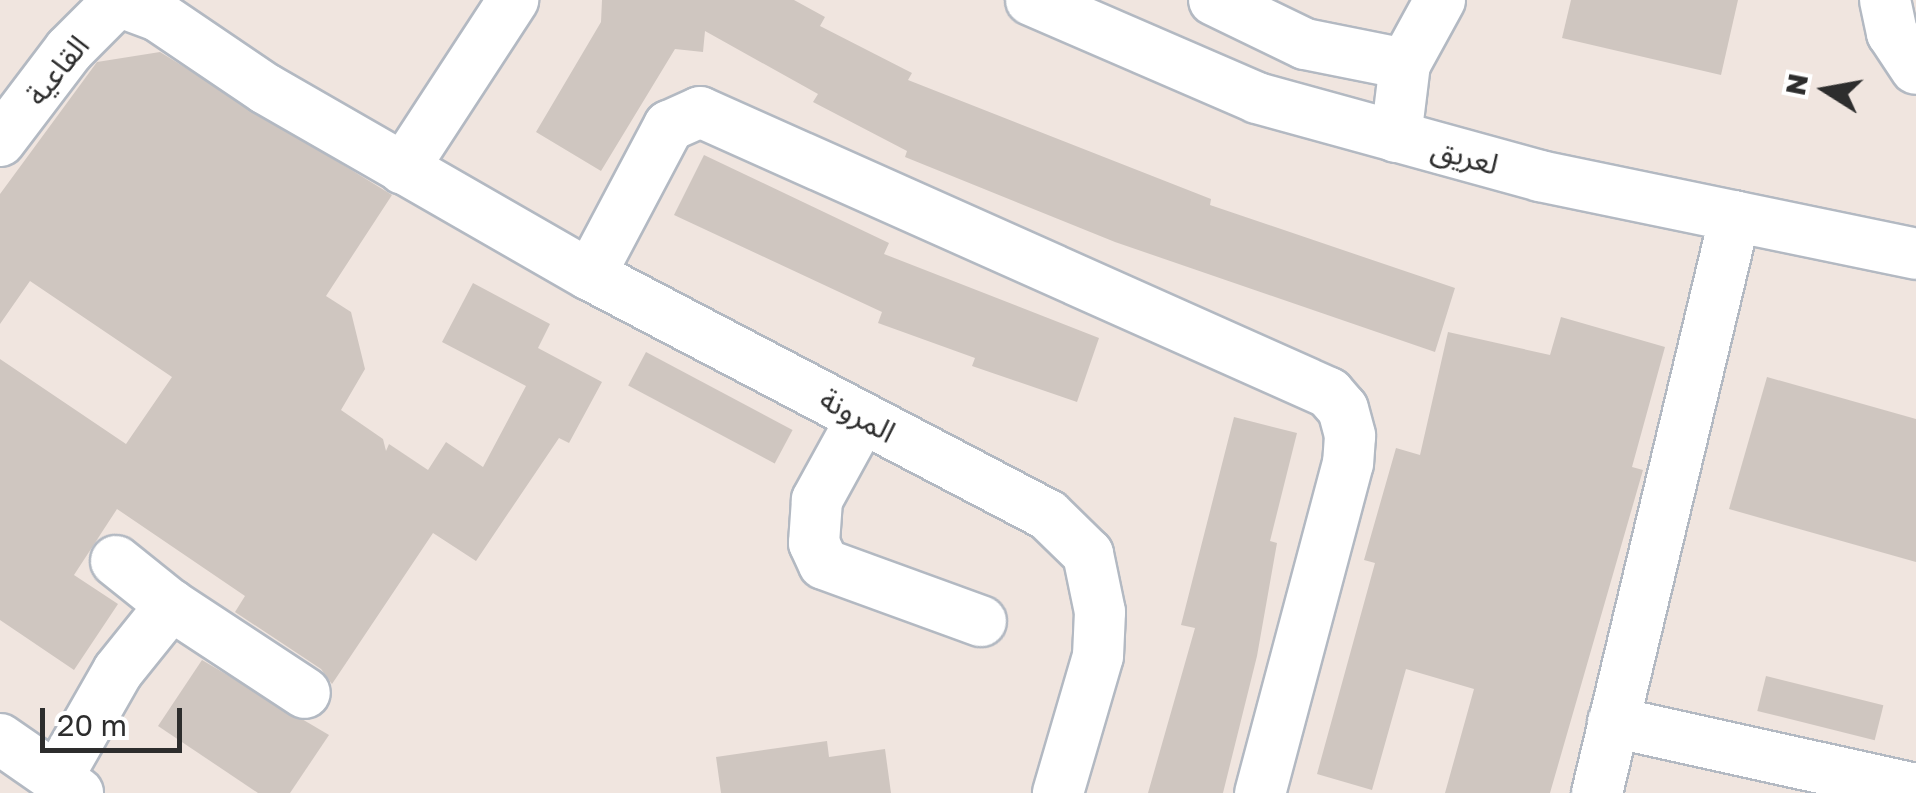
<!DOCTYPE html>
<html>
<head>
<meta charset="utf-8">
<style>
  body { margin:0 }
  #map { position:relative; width:1916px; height:793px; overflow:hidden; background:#f0e5df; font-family:"Golos Text","Noto Sans Arabic",sans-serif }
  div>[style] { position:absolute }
  .building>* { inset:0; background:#cfc6c0; transform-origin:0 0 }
  .roads { filter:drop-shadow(2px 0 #b3b9c2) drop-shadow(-2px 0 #b3b9c2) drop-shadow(0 2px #b3b9c2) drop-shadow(0 -2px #b3b9c2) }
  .minor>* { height:50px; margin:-25px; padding:0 25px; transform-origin:25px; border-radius:25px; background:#fff }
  span { translate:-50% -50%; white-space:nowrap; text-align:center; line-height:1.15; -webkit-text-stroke:9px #fff; paint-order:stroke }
  .street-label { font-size:30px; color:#2d2d2d }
  .north { position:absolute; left:1776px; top:40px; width:100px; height:100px; -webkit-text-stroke:8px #fff; paint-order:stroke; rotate:281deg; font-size:28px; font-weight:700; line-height:40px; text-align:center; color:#2d2d2d }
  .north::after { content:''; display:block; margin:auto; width:35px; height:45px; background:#2d2d2d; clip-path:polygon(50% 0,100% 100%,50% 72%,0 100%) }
  .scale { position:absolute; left:40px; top:708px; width:142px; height:45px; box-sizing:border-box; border:5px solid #2d2d2d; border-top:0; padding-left:12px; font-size:30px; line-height:35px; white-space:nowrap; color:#2d2d2d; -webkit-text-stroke:8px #fff; paint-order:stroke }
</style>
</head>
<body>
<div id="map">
  <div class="building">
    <i style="clip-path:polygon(602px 0,794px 0,825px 17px,820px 26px,912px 73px,908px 80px,1211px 199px,1210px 205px,1455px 288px,1435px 352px,1115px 242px,905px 157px,907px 151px,813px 102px,818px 94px,705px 31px,703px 52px,675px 49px,601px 171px,536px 132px,601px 22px)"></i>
    <i style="clip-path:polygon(1571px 0,1738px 0,1721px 75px,1562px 38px)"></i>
    <i style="clip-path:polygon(160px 52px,392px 195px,326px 296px,351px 312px,365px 369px,341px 410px,383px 439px,386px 451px,389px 444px,428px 470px,446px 442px,483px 467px,526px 386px,442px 342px,473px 283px,550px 324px,538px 348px,602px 382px,569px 443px,559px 438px,476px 561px,433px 533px,332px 684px,321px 669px,235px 612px,245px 596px,117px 509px,74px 575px,118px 604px,74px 670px,0 620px,0 359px,126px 444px,172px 377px,30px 281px,0 324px,0 194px,97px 62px)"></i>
    <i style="clip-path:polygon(704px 155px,889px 243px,884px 254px,1099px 338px,1077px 402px,972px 366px,975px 358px,878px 323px,882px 312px,674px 215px)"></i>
    <i style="clip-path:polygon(1561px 317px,1665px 347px,1632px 467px,1643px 470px,1550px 793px,1445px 793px,1474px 689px,1406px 669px,1372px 790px,1317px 774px,1375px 563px,1364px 560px,1396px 448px,1420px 455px,1448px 332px,1550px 355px)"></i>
    <i style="left:646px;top:352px;width:166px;height:38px;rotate:28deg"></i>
    <i style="clip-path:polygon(1767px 377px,1916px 419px,1916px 562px,1729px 509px)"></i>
    <i style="clip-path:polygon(1234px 417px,1297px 433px,1270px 541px,1277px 543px,1257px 656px,1223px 793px,1148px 793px,1195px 628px,1181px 625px)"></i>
    <i style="clip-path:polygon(202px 660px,329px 735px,290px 793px,258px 793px,158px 726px)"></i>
    <i style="left:1766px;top:676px;width:121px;height:36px;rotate:14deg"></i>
    <i style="clip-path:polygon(827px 741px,829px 757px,885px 749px,891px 793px,721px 793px,716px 757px)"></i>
  </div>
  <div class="roads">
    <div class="minor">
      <i style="left:115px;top:0;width:46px;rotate:20.4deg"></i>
      <i style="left:158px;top:16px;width:130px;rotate:34.1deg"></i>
      <i style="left:266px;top:89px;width:374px;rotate:29.9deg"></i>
      <i style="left:590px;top:275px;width:517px;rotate:27.66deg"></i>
      <i style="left:1048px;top:515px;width:56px;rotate:44.3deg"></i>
      <i style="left:1088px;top:554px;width:59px;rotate:78.3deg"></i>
      <i style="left:1100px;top:612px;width:44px;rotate:92.6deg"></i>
      <i style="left:1098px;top:656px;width:143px;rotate:106.3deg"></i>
      <i style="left:1031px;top:0;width:246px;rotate:23.4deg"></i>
      <i style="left:1257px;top:98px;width:294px;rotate:15.4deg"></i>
      <i style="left:1540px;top:176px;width:384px;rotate:11.7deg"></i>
      <i style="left:1214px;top:0;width:101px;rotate:25.8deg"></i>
      <i style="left:1305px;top:44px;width:102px;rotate:11.3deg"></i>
      <i style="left:1885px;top:0;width:34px;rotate:78deg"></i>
      <i style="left:1892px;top:33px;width:43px;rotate:56.3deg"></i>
      <i style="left:1396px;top:137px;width:74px;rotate:-83deg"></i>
      <i style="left:1405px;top:64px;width:73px;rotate:-61.3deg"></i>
      <i style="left:0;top:141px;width:114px;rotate:-52.8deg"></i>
      <i style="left:69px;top:50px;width:68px;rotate:-45deg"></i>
      <i style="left:403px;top:169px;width:202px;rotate:-56.9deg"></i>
      <i style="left:590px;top:275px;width:169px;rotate:-62.1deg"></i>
      <i style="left:669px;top:126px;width:34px;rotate:-24deg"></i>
      <i style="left:700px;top:112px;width:689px;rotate:24.07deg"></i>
      <i style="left:1329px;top:393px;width:21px;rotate:49deg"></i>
      <i style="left:1343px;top:409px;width:28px;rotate:75deg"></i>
      <i style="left:1350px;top:436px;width:27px;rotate:94deg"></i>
      <i style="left:1348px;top:463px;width:342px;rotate:104.9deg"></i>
      <i style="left:862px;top:418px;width:94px;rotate:118.8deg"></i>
      <i style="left:817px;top:500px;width:43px;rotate:94deg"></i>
      <i style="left:814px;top:543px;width:23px;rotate:65deg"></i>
      <i style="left:824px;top:564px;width:167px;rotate:20deg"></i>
      <i style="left:116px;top:561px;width:70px;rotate:38.7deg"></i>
      <i style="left:1613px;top:722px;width:310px;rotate:12.5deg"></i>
      <i style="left:0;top:739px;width:95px;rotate:34.7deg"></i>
      <i style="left:57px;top:778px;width:123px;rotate:-60.3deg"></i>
      <i style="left:118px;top:671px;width:85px;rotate:-51.2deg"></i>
      <i style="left:171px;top:605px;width:160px;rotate:33.3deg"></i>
      <i style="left:1597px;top:793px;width:593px;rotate:-76.55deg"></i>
    </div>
  </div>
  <div class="street-label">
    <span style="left:57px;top:70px;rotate:-51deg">القاعية</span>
    <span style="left:1465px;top:156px;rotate:15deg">لعريق</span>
    <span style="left:858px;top:415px;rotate:28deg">المرونة</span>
  </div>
  <div class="north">N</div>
  <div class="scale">20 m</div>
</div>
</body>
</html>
